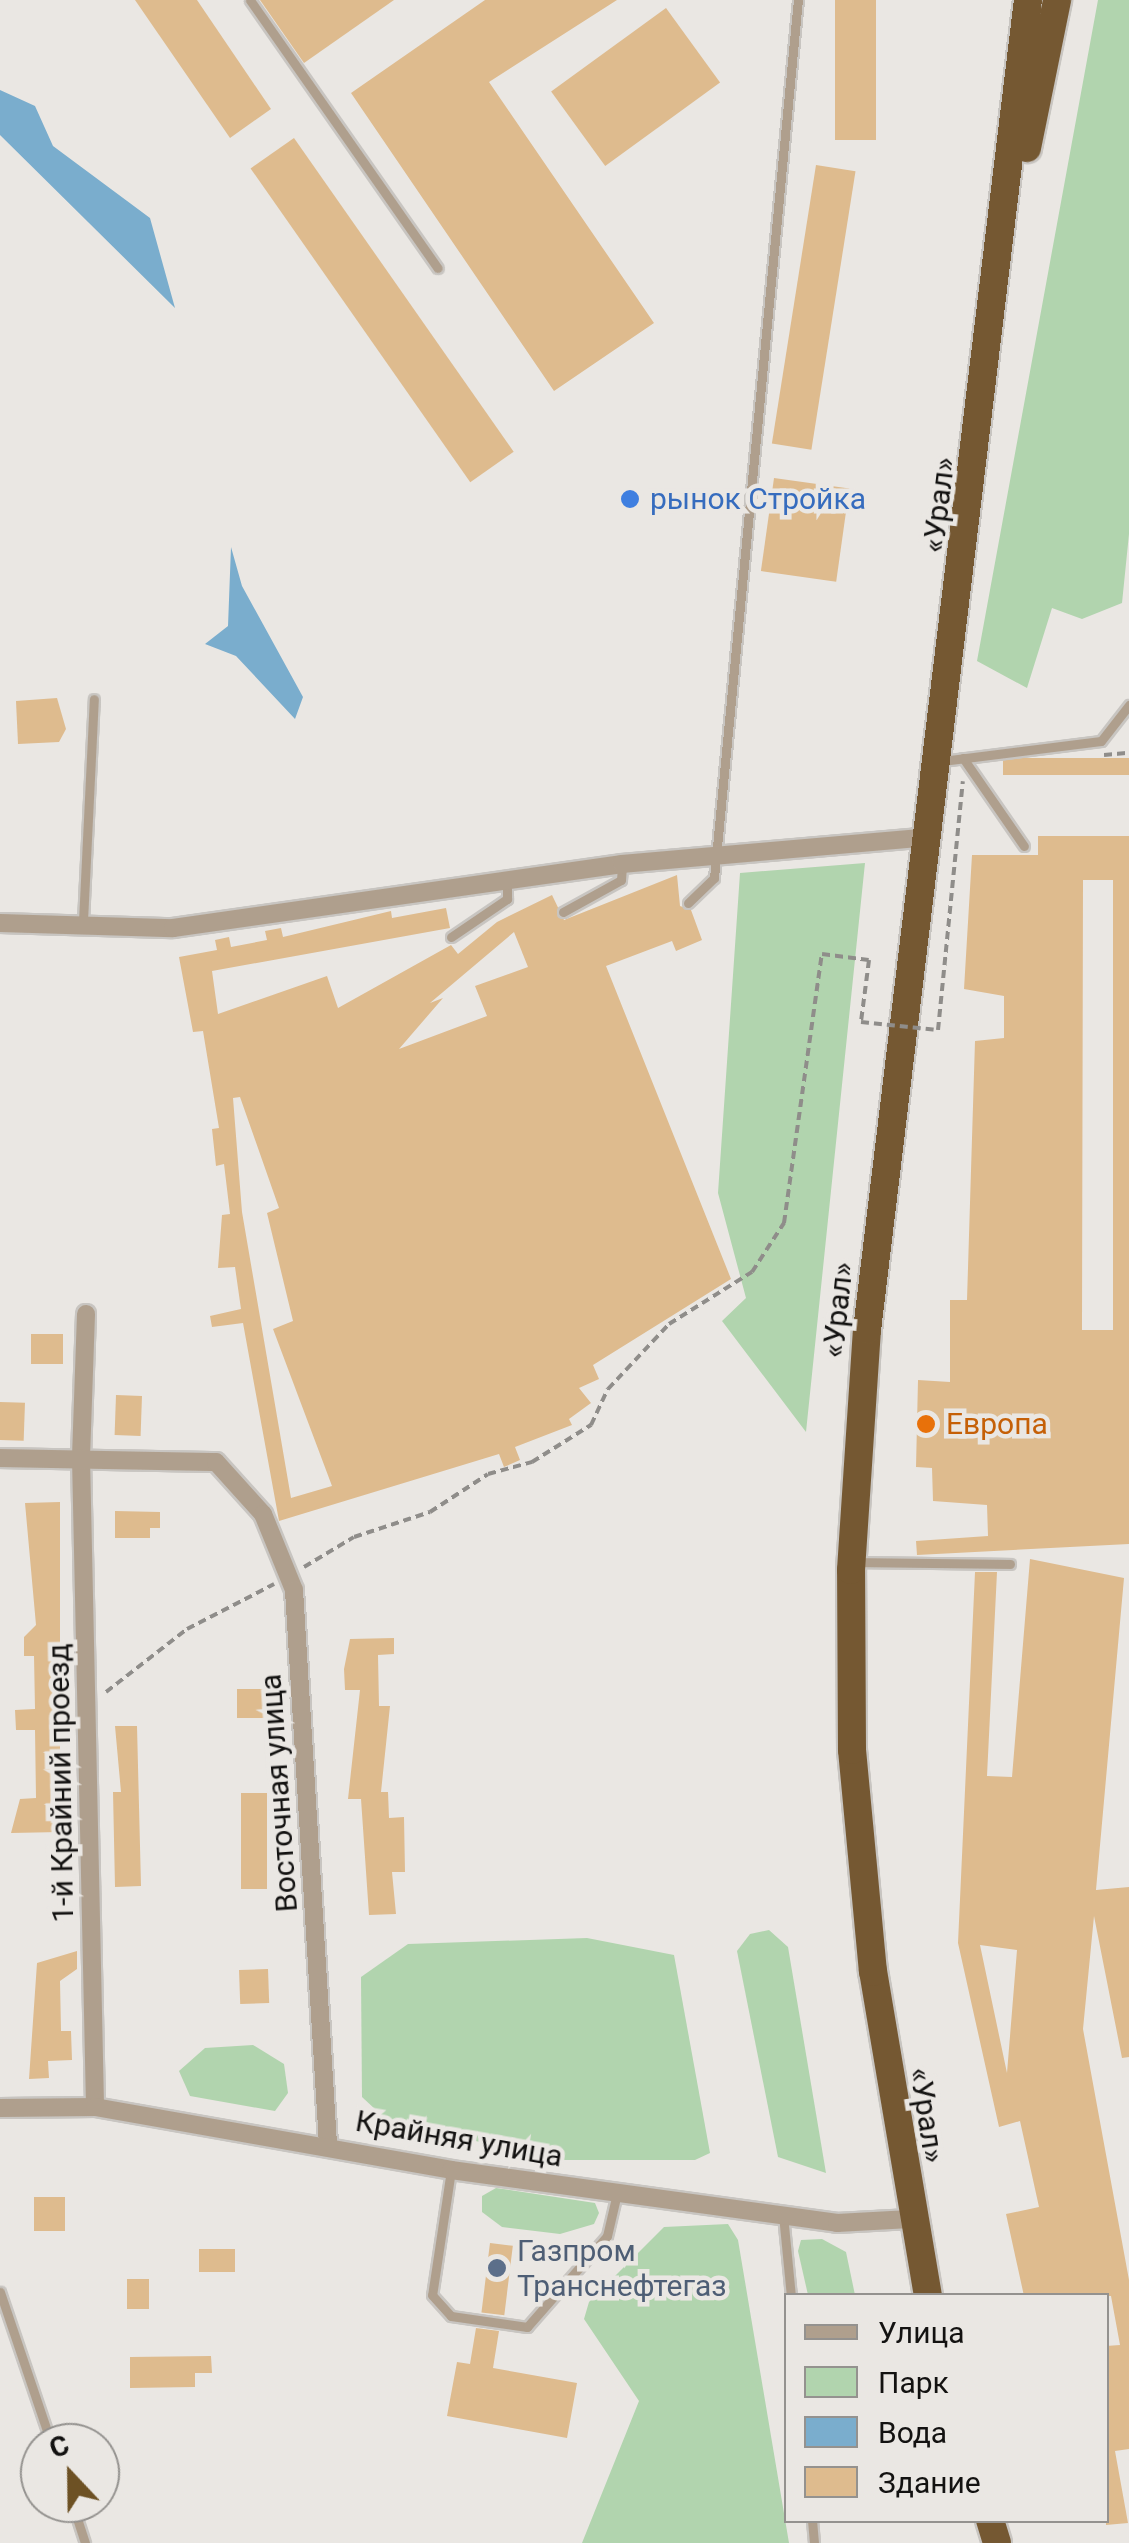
<!DOCTYPE html>
<html>
<head>
<meta charset="utf-8">
<style>
  body { margin:0 }
  #map { position:relative; width:1129px; height:2543px; overflow:hidden; background:#eae7e3; font-family:Roboto,sans-serif }
  div>[style] { position:absolute }
  .green>* { inset:0; background:#b1d4ae }
  .water>* { inset:0; background:#7aadcd }
  .building>* { inset:0; background:#debb8e; transform-origin:0 0 }
  .path>* { height:4px; margin-top:-2px; transform-origin:0; background:repeating-linear-gradient(90deg,#8f8d8a 0 8px,transparent 0 13px) }
  .roads { filter:drop-shadow(2px 0 #c8c5c1) drop-shadow(-2px 0 #c8c5c1) drop-shadow(0 2px #c8c5c1) drop-shadow(0 -2px #c8c5c1) }
  .service>* { height:9px; margin:-4.5px; padding:0 4.5px; transform-origin:4.5px; border-radius:4.5px; background:#af9f8d }
  .minor>* { height:18px; margin:-9px; padding:0 9px; transform-origin:9px; border-radius:9px; background:#af9f8d }
  .trunk>* { height:28px; margin:-14px; padding:0 14px; transform-origin:14px; border-radius:14px; background:#755832 }
  .path-bridge>* { height:4px; margin-top:-2px; transform-origin:0; background:repeating-linear-gradient(90deg,#8f8d8a 0 8px,transparent 0 13px) }
  .dots>* { width:28px; height:28px; translate:-50% -50%; box-sizing:border-box; border:5px solid #eae7e3; border-radius:50% }
  span { translate:-50% -50%; white-space:nowrap; text-align:center; line-height:1.15; -webkit-text-stroke:9px #eae7e3; paint-order:stroke }
  .shop-label { font-size:30px; color:#366cbe }
  .left { translate:0 -50%; text-align:left }
  .street-label { font-size:30px; color:#131211 }
  .food-label { font-size:30px; color:#c56008 }
  .service-label { font-size:30px; color:#4e5e75 }
  .legend { position:absolute; left:784px; top:2293px; width:325px; height:230px; box-sizing:border-box; background:#eae7e3; border:2px solid #94928f; margin:0; padding:12px 18px; list-style:none; font-size:30px; color:#131211 }
  .legend li { display:flex; align-items:center; gap:20px; height:50px }
  .legend b { width:50px; border:2px solid #94928f }
  .north { position:absolute; left:20px; top:2423px; width:100px; height:100px; box-sizing:border-box; background:#eae7e3; border:2px solid #94928f; border-radius:50%; rotate:338deg; font-size:28px; font-weight:700; line-height:40px; text-align:center; color:#131211 }
  .north::after { content:''; display:block; margin:auto; width:35px; height:45px; background:#6d5124; clip-path:polygon(50% 0,100% 100%,50% 72%,0 100%) }
</style>
</head>
<body>
<div id="map">
  <div class="green">
    <i style="clip-path:polygon(1098px 0,1129px 0,1129px 534px,1122px 603px,1082px 619px,1052px 608px,1027px 688px,977px 661px)"></i>
    <i style="clip-path:polygon(865px 863px,806px 1432px,722px 1321px,746px 1298px,718px 1193px,740px 873px)"></i>
    <i style="clip-path:polygon(769px 1930px,788px 1947px,826px 2173px,778px 2157px,737px 1951px,750px 1934px)"></i>
    <i style="clip-path:polygon(587px 1938px,674px 1955px,710px 2153px,695px 2160px,565px 2160px,390px 2123px,362px 2097px,361px 1977px,408px 1944px)"></i>
    <i style="clip-path:polygon(253px 2045px,284px 2064px,288px 2093px,275px 2111px,190px 2096px,179px 2071px,205px 2048px)"></i>
    <i style="clip-path:polygon(496px 2188px,595px 2203px,599px 2213px,594px 2224px,560px 2234px,502px 2227px,482px 2212px,482px 2196px)"></i>
    <i style="clip-path:polygon(728px 2224px,738px 2240px,789px 2543px,582px 2543px,639px 2401px,584px 2319px,589px 2302px,664px 2227px)"></i>
    <i style="clip-path:polygon(822px 2239px,846px 2252px,855px 2295px,808px 2295px,798px 2251px,801px 2240px)"></i>
  </div>
  <div class="water">
    <i style="clip-path:polygon(0 90px,35px 106px,53px 146px,150px 218px,175px 308px,0 135px)"></i>
    <i style="clip-path:polygon(231px 547px,242px 586px,303px 697px,295px 719px,236px 656px,205px 644px,228px 626px)"></i>
  </div>
  <div class="building">
    <i style="clip-path:polygon(135px 0,197px 0,271px 109px,230px 138px)"></i>
    <i style="clip-path:polygon(260px 0,394px 0,304px 63px)"></i>
    <i style="clip-path:polygon(485px 0,617px 0,489px 82px,654px 323px,554px 391px,351px 93px)"></i>
    <i style="left:835px;top:0;width:41px;height:140px"></i>
    <i style="left:666px;top:8px;width:92px;height:142px;rotate:54deg"></i>
    <i style="left:294px;top:138px;width:383px;height:53px;rotate:55deg"></i>
    <i style="left:816px;top:165px;width:40px;height:282px;rotate:9deg"></i>
    <i style="left:774px;top:478px;width:76px;height:94px;rotate:8deg"></i>
    <i style="clip-path:polygon(57px 698px,66px 729px,59px 742px,18px 744px,16px 701px)"></i>
    <i style="left:1129px;top:758px;width:17px;height:126px;rotate:90deg"></i>
    <i style="clip-path:polygon(evenodd,1038px 836px,1129px 836px,1129px 1544px,917px 1555px,916px 1541px,988px 1536px,987px 1505px,933px 1501px,932px 1468px,916px 1467px,918px 1380px,950px 1382px,950px 1300px,967px 1300px,975px 1041px,1004px 1038px,1004px 996px,964px 989px,972px 855px,1038px 855px,1038px 836px,1083px 880px,1113px 880px,1113px 1330px,1082px 1330px,1083px 880px)"></i>
    <i style="clip-path:polygon(evenodd,677px 875px,680px 906px,691px 910px,702px 940px,676px 951px,672px 941px,606px 966px,731px 1279px,593px 1365px,599px 1379px,579px 1388px,591px 1403px,569px 1419px,572px 1425px,515px 1447px,520px 1460px,504px 1467px,499px 1454px,279px 1521px,243px 1323px,212px 1327px,210px 1316px,241px 1309px,235px 1267px,218px 1268px,222px 1215px,230px 1214px,224px 1164px,216px 1166px,212px 1129px,219px 1128px,203px 1031px,193px 1032px,179px 957px,217px 950px,215px 940px,229px 937px,231px 947px,267px 940px,265px 931px,281px 928px,283px 937px,391px 911px,392px 918px,446px 908px,450px 928px,212px 971px,218px 1014px,327px 976px,338px 1008px,451px 945px,458px 954px,497px 922px,552px 895px,564px 920px,677px 875px,514px 932px,528px 967px,475px 986px,487px 1016px,399px 1049px,443px 998px,430px 1003px,514px 932px,677px 875px,240px 1097px,279px 1208px,267px 1213px,293px 1321px,273px 1329px,332px 1486px,291px 1498px,242px 1212px,233px 1098px,240px 1097px)"></i>
    <i style="left:31px;top:1334px;width:32px;height:30px"></i>
    <i style="left:116px;top:1395px;width:26px;height:40px;rotate:2deg"></i>
    <i style="left:0;top:1402px;width:25px;height:38px;rotate:2deg"></i>
    <i style="clip-path:polygon(60px 1502px,60px 1832px,11px 1833px,20px 1799px,36px 1798px,35px 1730px,16px 1730px,15px 1710px,35px 1709px,34px 1656px,24px 1656px,24px 1637px,36px 1625px,25px 1503px)"></i>
    <i style="clip-path:polygon(115px 1511px,160px 1512px,160px 1528px,150px 1528px,150px 1538px,115px 1538px)"></i>
    <i style="clip-path:polygon(evenodd,1030px 1559px,1124px 1578px,1096px 1890px,1129px 1887px,1129px 2057px,1122px 2058px,1094px 1916px,1083px 2029px,1129px 2280px,1129px 2449px,1115px 2451px,1128px 2523px,1106px 2525px,1106px 2346px,1120px 2345px,1111px 2296px,1024px 2296px,1006px 2214px,1039px 2207px,1020px 2121px,999px 2127px,958px 1943px,975px 1572px,997px 1572px,987px 1776px,1012px 1777px,1030px 1559px,980px 1945px,1017px 1950px,1007px 2073px,980px 1945px)"></i>
    <i style="clip-path:polygon(394px 1638px,394px 1654px,378px 1655px,379px 1706px,390px 1706px,381px 1792px,388px 1792px,389px 1818px,404px 1817px,405px 1872px,392px 1872px,396px 1914px,369px 1915px,361px 1799px,348px 1799px,360px 1690px,345px 1690px,344px 1669px,350px 1639px)"></i>
    <i style="left:237px;top:1689px;width:28px;height:29px"></i>
    <i style="clip-path:polygon(115px 1726px,137px 1726px,141px 1886px,115px 1887px,113px 1792px,121px 1792px)"></i>
    <i style="left:241px;top:1793px;width:26px;height:96px"></i>
    <i style="clip-path:polygon(77px 1951px,77px 1969px,60px 1981px,61px 2031px,71px 2031px,72px 2060px,48px 2061px,49px 2078px,29px 2079px,37px 1963px)"></i>
    <i style="left:268px;top:1969px;width:34px;height:29px;rotate:88deg"></i>
    <i style="left:34px;top:2197px;width:31px;height:34px"></i>
    <i style="left:490px;top:2243px;width:23px;height:70px;rotate:7deg"></i>
    <i style="left:199px;top:2249px;width:36px;height:23px"></i>
    <i style="left:127px;top:2279px;width:22px;height:30px"></i>
    <i style="clip-path:polygon(476px 2328px,499px 2331px,493px 2368px,577px 2383px,567px 2438px,447px 2416px,457px 2362px,470px 2364px)"></i>
    <i style="clip-path:polygon(211px 2356px,212px 2373px,195px 2373px,195px 2387px,130px 2388px,130px 2357px)"></i>
  </div>
  <div class="path">
    <i style="left:1104px;top:755px;width:25px;rotate:-5deg"></i>
    <i style="left:938px;top:1030px;width:250px;rotate:-84.3deg"></i>
    <i style="left:304px;top:1567px;width:58px;rotate:-31deg"></i>
    <i style="left:354px;top:1537px;width:80px;rotate:-18.2deg"></i>
    <i style="left:430px;top:1512px;width:69px;rotate:-33.2deg"></i>
    <i style="left:488px;top:1474px;width:46px;rotate:-15.3deg"></i>
    <i style="left:532px;top:1462px;width:70px;rotate:-32.1deg"></i>
    <i style="left:591px;top:1425px;width:40px;rotate:-65deg"></i>
    <i style="left:608px;top:1389px;width:89px;rotate:-46.8deg"></i>
    <i style="left:669px;top:1324px;width:98px;rotate:-32.1deg"></i>
    <i style="left:752px;top:1272px;width:59px;rotate:-56.9deg"></i>
    <i style="left:784px;top:1223px;width:272px;rotate:-82deg"></i>
    <i style="left:822px;top:954px;width:47px;rotate:7.3deg"></i>
    <i style="left:869px;top:960px;width:63px;rotate:97.4deg"></i>
    <i style="left:106px;top:1692px;width:103px;rotate:-37.9deg"></i>
    <i style="left:187px;top:1629px;width:98px;rotate:-27.3deg"></i>
  </div>
  <div class="roads">
    <div class="service">
      <i style="left:250px;top:0;width:327px;rotate:55deg"></i>
      <i style="left:963px;top:758px;width:107px;rotate:55.3deg"></i>
      <i style="left:942px;top:761px;width:160px;rotate:-7.2deg"></i>
      <i style="left:1101px;top:741px;width:46px;rotate:-52.1deg"></i>
      <i style="left:688px;top:903px;width:36px;rotate:-44deg"></i>
      <i style="left:714px;top:878px;width:882px;rotate:-84.54deg"></i>
      <i style="left:563px;top:912px;width:66px;rotate:-28.9deg"></i>
      <i style="left:621px;top:880px;width:16px;rotate:-86deg"></i>
      <i style="left:83px;top:921px;width:222px;rotate:-87.2deg"></i>
      <i style="left:451px;top:937px;width:68px;rotate:-34.2deg"></i>
      <i style="left:507px;top:899px;width:18px;rotate:-90deg"></i>
      <i style="left:854px;top:1562px;width:156px;rotate:0.7deg"></i>
      <i style="left:451px;top:2170px;width:126px;rotate:98.6deg"></i>
      <i style="left:432px;top:2295px;width:28px;rotate:48deg"></i>
      <i style="left:451px;top:2316px;width:77px;rotate:8.2deg"></i>
      <i style="left:527px;top:2327px;width:121px;rotate:-48.7deg"></i>
      <i style="left:607px;top:2236px;width:44px;rotate:-76.9deg"></i>
      <i style="left:783px;top:2215px;width:81px;rotate:84.4deg"></i>
      <i style="left:0;top:2292px;width:159px;rotate:71.3deg"></i>
      <i style="left:72px;top:2503px;width:42px;rotate:72deg"></i>
      <i style="left:812px;top:2520px;width:23px;rotate:85deg"></i>
    </div>
    <div class="minor">
      <i style="left:0;top:923px;width:173px;rotate:1.7deg"></i>
      <i style="left:173px;top:928px;width:454px;rotate:-8.1deg"></i>
      <i style="left:622px;top:864px;width:308px;rotate:-5deg"></i>
      <i style="left:86px;top:1314px;width:144px;rotate:92deg"></i>
      <i style="left:81px;top:1458px;width:649px;rotate:88.76deg"></i>
      <i style="left:0;top:1458px;width:216px;rotate:1.1deg"></i>
      <i style="left:216px;top:1462px;width:70px;rotate:47.9deg"></i>
      <i style="left:263px;top:1514px;width:82px;rotate:67.8deg"></i>
      <i style="left:294px;top:1590px;width:555px;rotate:86.49deg"></i>
      <i style="left:0;top:2108px;width:95px;rotate:-0.6deg"></i>
      <i style="left:95px;top:2107px;width:362px;rotate:10deg"></i>
      <i style="left:451px;top:2170px;width:390px;rotate:7.8deg"></i>
      <i style="left:837px;top:2223px;width:73px;rotate:-3.1deg"></i>
    </div>
    <div class="trunk">
      <i style="left:1027px;top:148px;width:151px;rotate:-78.5deg"></i>
      <i style="left:928px;top:2296px;width:329px;rotate:-99.6deg"></i>
      <i style="left:873px;top:1972px;width:223px;rotate:-95.4deg"></i>
      <i style="left:852px;top:1750px;width:180px;rotate:-90.3deg"></i>
      <i style="left:851px;top:1570px;width:241px;rotate:-86.2deg"></i>
      <i style="left:867px;top:1330px;width:1340px;rotate:-83.1deg"></i>
      <i style="left:990px;top:2520px;width:24px;rotate:73deg"></i>
    </div>
  </div>
  <div class="path-bridge">
    <i style="left:861px;top:1022px;width:77px;rotate:5.9deg"></i>
  </div>
  <div class="dots">
    <i style="left:630px;top:499px;background:#3f7fe0"></i>
    <i style="left:926px;top:1424px;background:#e8710a"></i>
    <i style="left:497px;top:2268px;background:#5c6f8a"></i>
  </div>
  <div class="shop-label">
    <span class="left" style="left:650px;top:499px">рынок Стройка</span>
  </div>
  <div class="street-label">
    <span style="left:939px;top:505px;rotate:-83deg">«Урал»</span>
    <span style="left:838px;top:1310px;rotate:-84deg">«Урал»</span>
    <span style="left:61px;top:1783px;rotate:-91deg">1-й Крайний проезд</span>
    <span style="left:279px;top:1793px;rotate:-94deg">Восточная улица</span>
    <span style="left:927px;top:2115px;rotate:81deg">«Урал»</span>
    <span style="left:459px;top:2139px;rotate:10deg">Крайняя улица</span>
  </div>
  <div class="food-label">
    <span class="left" style="left:946px;top:1424px">Европа</span>
  </div>
  <div class="service-label">
    <span class="left" style="left:517px;top:2268px">Газпром<br>Транснефтегаз</span>
  </div>
  <ul class="legend">
  <li><b style="height:12px;background:#af9f8d"></b>Улица</li>
  <li><b style="height:28px;background:#b1d4ae"></b>Парк</li>
  <li><b style="height:28px;background:#7aadcd"></b>Вода</li>
  <li><b style="height:28px;background:#debb8e"></b>Здание</li>
  </ul>
  <div class="north">С</div>
</div>
</body>
</html>
